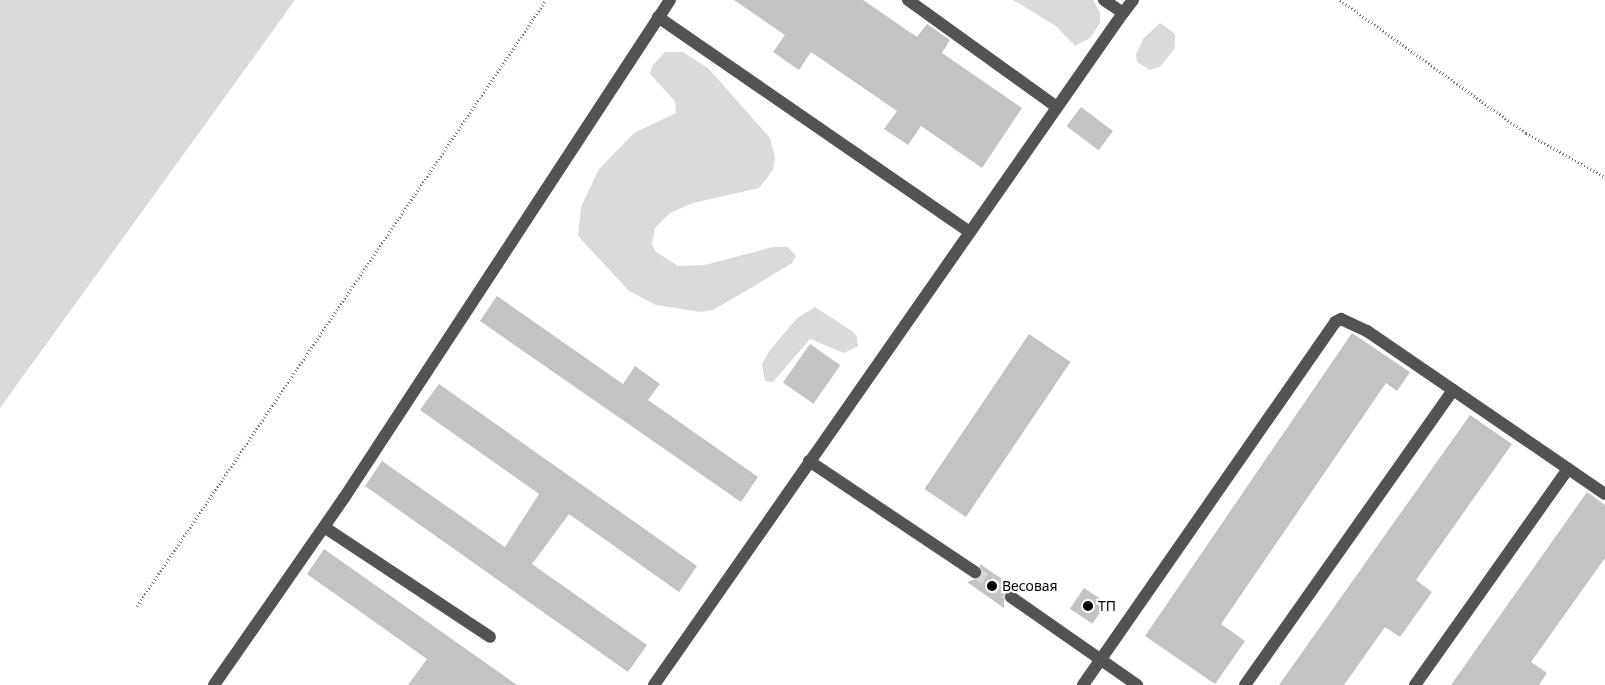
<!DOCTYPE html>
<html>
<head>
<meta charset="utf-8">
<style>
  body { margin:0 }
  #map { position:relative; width:1605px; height:685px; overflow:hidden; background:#fff; font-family:"Noto Sans",sans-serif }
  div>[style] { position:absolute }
  .green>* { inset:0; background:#dadada }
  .building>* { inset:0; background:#c3c3c3; transform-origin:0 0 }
  .minor-tunnel>* { height:12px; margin-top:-6px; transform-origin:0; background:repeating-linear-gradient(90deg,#d9d9d9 0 12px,transparent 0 18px) }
  .path>* { height:3px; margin-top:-1.5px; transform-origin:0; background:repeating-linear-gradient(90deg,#757575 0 1px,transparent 0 3.5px) }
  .minor>* { height:12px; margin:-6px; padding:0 6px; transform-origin:6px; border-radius:6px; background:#535353 }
  .dots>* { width:14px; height:14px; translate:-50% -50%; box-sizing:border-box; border:2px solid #fff; border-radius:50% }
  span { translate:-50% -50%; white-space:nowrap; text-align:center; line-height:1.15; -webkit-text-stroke:4.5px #fff; paint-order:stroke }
  .poi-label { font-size:14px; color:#000 }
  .left { translate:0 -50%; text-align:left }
</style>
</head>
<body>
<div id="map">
  <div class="green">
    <i style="clip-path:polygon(0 0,295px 0,0 408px)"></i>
    <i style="clip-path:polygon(1013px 0,1093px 0,1100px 12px,1100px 23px,1090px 38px,1075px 46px,1056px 26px)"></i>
    <i style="clip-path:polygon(1160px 23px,1175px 34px,1175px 48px,1160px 67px,1150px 70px,1137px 62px,1136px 55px,1143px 39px)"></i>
    <i style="clip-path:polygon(665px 52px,683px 52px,709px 69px,770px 138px,775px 158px,773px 170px,759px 188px,693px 203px,670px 213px,655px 228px,652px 244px,655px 251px,678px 266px,705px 265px,773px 247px,788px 247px,796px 256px,792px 263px,756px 285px,713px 310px,700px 312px,656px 305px,629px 291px,578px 236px,581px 207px,599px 169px,634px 133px,676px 113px,675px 101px,650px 74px,652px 66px)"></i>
    <i style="clip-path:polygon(815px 307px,852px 331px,857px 336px,858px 346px,844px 353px,810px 339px,773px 382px,765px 381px,762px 364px,770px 350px,797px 318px)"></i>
  </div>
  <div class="building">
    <i style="clip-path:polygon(734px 0,863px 0,917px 37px,927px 24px,950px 40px,942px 53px,1022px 108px,982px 168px,921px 126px,908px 145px,884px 129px,897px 111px,811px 52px,799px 70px,773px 52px,785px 35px)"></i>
    <i style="left:1081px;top:107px;width:40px;height:24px;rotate:37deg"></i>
    <i style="clip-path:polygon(497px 296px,623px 384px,635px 366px,660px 384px,648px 400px,758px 477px,741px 502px,480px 321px)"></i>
    <i style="clip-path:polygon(1352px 333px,1410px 372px,1397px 391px,1386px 383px,1221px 624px,1245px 641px,1215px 684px,1145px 636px)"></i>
    <i style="left:1029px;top:334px;width:50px;height:187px;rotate:34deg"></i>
    <i style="left:810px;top:344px;width:37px;height:47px;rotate:35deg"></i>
    <i style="clip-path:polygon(439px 384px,697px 566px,679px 592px,569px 514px,532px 564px,647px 645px,628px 672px,365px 486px,382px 461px,505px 547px,539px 494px,420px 410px)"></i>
    <i style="clip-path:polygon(1470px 415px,1512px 444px,1416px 580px,1432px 592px,1400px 637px,1385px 627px,1344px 685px,1279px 685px)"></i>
    <i style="clip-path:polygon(1587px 492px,1605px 505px,1605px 558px,1531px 662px,1547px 673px,1539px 685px,1451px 685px)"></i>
    <i style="clip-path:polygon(324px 549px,517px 685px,408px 685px,427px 659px,307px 574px)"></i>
    <i style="clip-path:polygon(980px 564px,1017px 589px,1004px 593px,1004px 608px,967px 582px,981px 577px)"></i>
    <i style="left:1084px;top:588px;width:27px;height:25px;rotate:34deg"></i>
  </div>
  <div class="minor-tunnel">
    <i style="left:975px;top:572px;width:44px;rotate:34.8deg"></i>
  </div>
  <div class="path">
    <i style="left:1340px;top:0;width:229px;rotate:35.6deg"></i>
    <i style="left:1526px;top:133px;width:90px;rotate:29.1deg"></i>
    <i style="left:137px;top:606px;width:731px;rotate:-55.98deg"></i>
  </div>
  <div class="minor">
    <i style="left:908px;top:0;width:183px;rotate:35.7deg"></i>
    <i style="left:1104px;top:0;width:23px;rotate:34deg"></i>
    <i style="left:1123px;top:13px;width:16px;rotate:-52deg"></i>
    <i style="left:658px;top:17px;width:379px;rotate:34.6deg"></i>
    <i style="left:809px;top:461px;width:200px;rotate:33.8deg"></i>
    <i style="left:324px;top:527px;width:199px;rotate:33.5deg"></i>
    <i style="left:1011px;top:597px;width:154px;rotate:34.9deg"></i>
    <i style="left:214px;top:685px;width:228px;rotate:-55.2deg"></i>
    <i style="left:344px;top:498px;width:595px;rotate:-56.79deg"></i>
    <i style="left:654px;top:685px;width:819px;rotate:-55.09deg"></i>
    <i style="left:1083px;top:685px;width:442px;rotate:-55.2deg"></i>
    <i style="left:1335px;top:322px;width:7px;rotate:-27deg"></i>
    <i style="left:1341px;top:319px;width:29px;rotate:25deg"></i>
    <i style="left:1367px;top:331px;width:288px;rotate:34.4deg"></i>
    <i style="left:1245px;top:685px;width:361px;rotate:-54.8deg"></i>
    <i style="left:1415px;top:685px;width:265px;rotate:-54.7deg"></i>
  </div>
  <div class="dots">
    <i style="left:992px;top:586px;background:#000"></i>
    <i style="left:1088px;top:606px;background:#000"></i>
  </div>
  <div class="poi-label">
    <span class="left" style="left:1002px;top:586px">Весовая</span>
    <span class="left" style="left:1098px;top:606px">ТП</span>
  </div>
</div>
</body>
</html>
